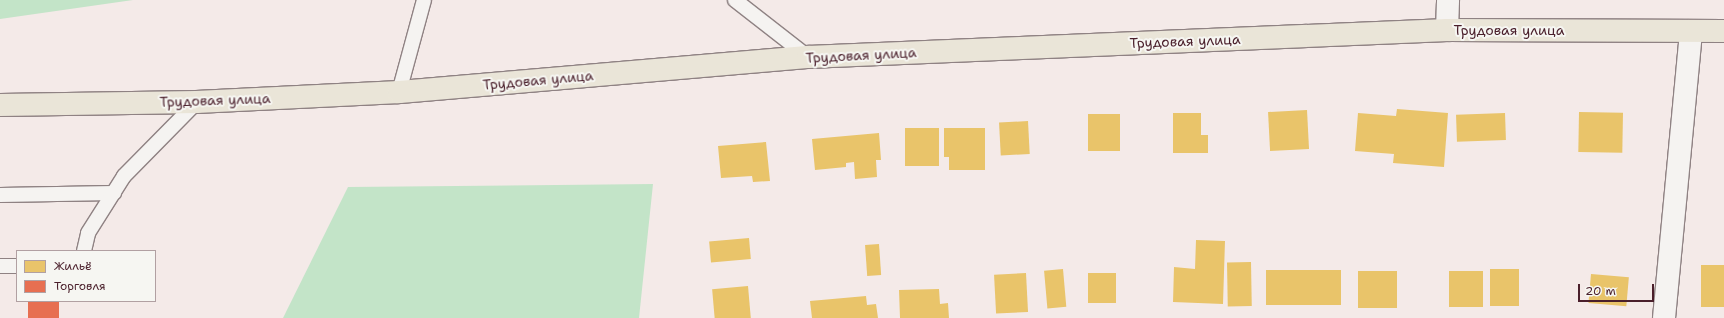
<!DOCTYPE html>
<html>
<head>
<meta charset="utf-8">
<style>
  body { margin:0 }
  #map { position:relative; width:1724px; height:318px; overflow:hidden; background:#f4eae8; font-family:"Shantell Sans",sans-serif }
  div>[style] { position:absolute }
  .green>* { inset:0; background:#c3e4c8 }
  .homes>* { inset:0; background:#e9c46a; transform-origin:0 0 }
  .shops>* { inset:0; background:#e76f51; transform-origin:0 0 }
  .roads { filter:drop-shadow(1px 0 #8f8283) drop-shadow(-1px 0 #8f8283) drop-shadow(0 1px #8f8283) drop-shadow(0 -1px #8f8283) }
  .service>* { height:14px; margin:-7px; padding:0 7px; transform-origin:7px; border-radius:7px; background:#f5f3f1 }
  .minor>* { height:22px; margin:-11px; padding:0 11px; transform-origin:11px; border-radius:11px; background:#f5f3f1 }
  .primary>* { height:22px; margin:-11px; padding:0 11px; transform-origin:11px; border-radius:11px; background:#eae5d8 }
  span { translate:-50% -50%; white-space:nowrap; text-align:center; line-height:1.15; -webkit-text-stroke:4px #f6f6f2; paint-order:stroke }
  .street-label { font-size:14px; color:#4a1f2b }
  .legend { position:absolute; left:16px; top:250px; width:140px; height:52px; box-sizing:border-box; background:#f6f6f2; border:1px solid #b1a0a2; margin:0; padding:5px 7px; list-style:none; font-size:12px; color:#4a1f2b }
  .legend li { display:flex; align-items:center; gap:8px; height:20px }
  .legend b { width:20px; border:1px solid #b1a0a2 }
  .scale { position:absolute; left:1578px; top:284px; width:76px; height:18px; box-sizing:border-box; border:2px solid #4a1f2b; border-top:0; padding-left:5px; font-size:12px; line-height:14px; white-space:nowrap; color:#4a1f2b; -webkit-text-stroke:3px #f6f6f2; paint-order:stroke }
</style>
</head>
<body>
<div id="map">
  <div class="green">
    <i style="clip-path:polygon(0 0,133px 0,0 19px)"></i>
    <i style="clip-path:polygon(653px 184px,639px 318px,283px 318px,348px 187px)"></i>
  </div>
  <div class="homes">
    <i style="clip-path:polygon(1397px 109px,1448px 113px,1444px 167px,1393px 163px,1394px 154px,1355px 151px,1358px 113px,1396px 116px)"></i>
    <i style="left:1307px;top:110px;width:39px;height:39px;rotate:87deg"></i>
    <i style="left:1579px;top:112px;width:44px;height:40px;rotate:1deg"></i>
    <i style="clip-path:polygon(1173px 113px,1201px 113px,1201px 135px,1208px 135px,1208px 153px,1173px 153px)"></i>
    <i style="left:1505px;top:113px;width:27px;height:49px;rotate:88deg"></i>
    <i style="left:1088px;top:114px;width:32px;height:37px"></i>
    <i style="left:1028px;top:121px;width:33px;height:29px;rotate:87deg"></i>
    <i style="left:939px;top:128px;width:38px;height:34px;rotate:90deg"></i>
    <i style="clip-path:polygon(944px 128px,985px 128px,985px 170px,949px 170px,949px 157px,944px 157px)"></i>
    <i style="clip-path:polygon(879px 133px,881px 160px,876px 160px,877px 177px,855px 179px,854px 162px,846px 163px,846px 167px,815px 170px,812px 139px)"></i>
    <i style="clip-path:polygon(766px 142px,770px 181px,753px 182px,752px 176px,721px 178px,718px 146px)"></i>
    <i style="left:749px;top:238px;width:21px;height:40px;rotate:85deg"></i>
    <i style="clip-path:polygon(1196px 240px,1225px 241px,1223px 304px,1173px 302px,1174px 267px,1195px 269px)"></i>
    <i style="left:879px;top:244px;width:31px;height:14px;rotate:86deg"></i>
    <i style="left:1251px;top:262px;width:44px;height:24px;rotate:89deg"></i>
    <i style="left:1701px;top:265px;width:23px;height:42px"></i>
    <i style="left:1063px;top:269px;width:38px;height:19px;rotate:85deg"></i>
    <i style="left:1490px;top:269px;width:29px;height:37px"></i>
    <i style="left:1341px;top:270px;width:35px;height:75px;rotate:90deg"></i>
    <i style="left:1358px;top:271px;width:39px;height:37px"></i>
    <i style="left:1449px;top:271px;width:34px;height:36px"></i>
    <i style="left:1026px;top:273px;width:39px;height:32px;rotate:87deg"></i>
    <i style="left:1088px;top:273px;width:28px;height:30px"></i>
    <i style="left:1591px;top:274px;width:38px;height:29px;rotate:5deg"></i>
    <i style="left:748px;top:286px;width:32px;height:36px;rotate:85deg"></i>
    <i style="clip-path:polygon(939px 289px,940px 304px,948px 303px,949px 318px,900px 318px,899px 290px)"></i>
    <i style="clip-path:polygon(866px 296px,867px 305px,876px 304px,878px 318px,812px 318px,810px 301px)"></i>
  </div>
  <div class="shops">
    <i style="left:28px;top:301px;width:31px;height:17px"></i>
  </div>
  <div class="roads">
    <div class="service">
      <i style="left:735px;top:0;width:93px;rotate:38deg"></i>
      <i style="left:399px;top:92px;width:95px;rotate:-74.8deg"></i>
      <i style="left:0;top:195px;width:114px;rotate:-1deg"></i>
      <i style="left:84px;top:251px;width:18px;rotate:-77deg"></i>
      <i style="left:88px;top:233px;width:67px;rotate:-57.7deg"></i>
      <i style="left:124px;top:176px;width:104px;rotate:-45.4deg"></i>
      <i style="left:0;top:266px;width:17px"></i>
    </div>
    <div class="minor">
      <i style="left:1447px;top:30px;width:30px;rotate:-88deg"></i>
      <i style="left:1664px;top:318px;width:288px;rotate:-84.6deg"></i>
    </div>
    <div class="primary">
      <i style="left:0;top:105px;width:197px;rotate:-0.9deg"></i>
      <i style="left:197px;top:102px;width:202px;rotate:-2.8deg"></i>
      <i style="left:399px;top:92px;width:410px;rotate:-4.9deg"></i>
      <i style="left:808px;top:57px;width:640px;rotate:-2.42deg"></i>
      <i style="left:1447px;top:30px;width:277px;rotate:0.2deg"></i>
    </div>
  </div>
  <div class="street-label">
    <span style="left:1509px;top:30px">Трудовая улица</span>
    <span style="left:1185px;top:41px;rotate:-2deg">Трудовая улица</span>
    <span style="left:861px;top:55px;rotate:-3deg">Трудовая улица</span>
    <span style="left:538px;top:80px;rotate:-5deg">Трудовая улица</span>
    <span style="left:215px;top:100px;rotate:-2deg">Трудовая улица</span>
  </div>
  <ul class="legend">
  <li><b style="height:11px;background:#e9c46a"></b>Жильё</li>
  <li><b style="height:11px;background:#e76f51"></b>Торговля</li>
  </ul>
  <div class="scale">20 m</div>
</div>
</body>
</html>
